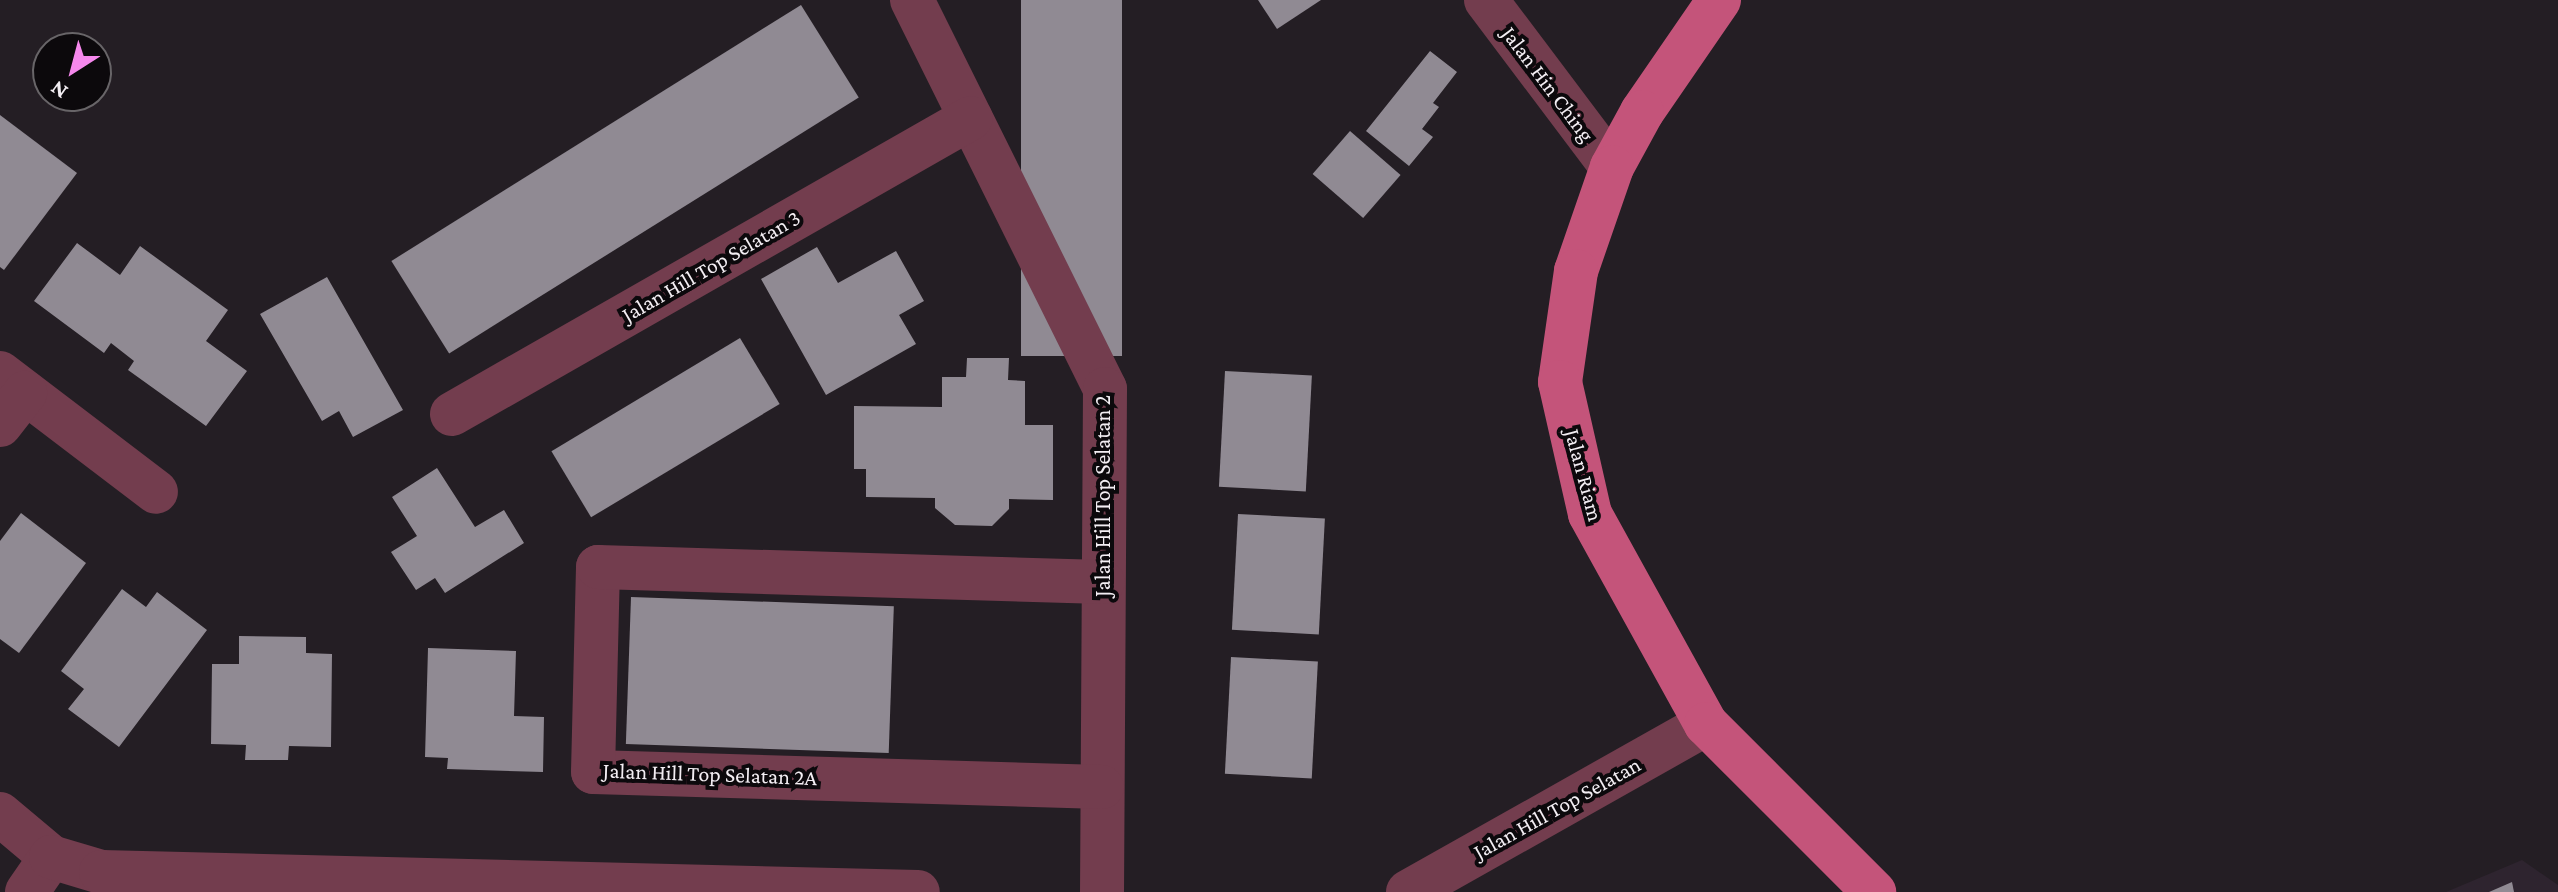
<!DOCTYPE html>
<html>
<head>
<meta charset="utf-8">
<style>
  body { margin:0 }
  #map { position:relative; width:2558px; height:892px; overflow:hidden; background:#241e24; font-family:"Crimson Pro",serif }
  div>[style] { position:absolute }
  .built>* { inset:0; background:#2e242f }
  .building>* { inset:0; background:#908a93; transform-origin:0 0 }
  .minor>* { height:44px; margin:-22px; padding:0 22px; transform-origin:22px; border-radius:22px; background:#733d4e }
  .major>* { height:44px; margin:-22px; padding:0 22px; transform-origin:22px; border-radius:22px; background:#c4547a }
  span { translate:-50% -50%; white-space:nowrap; text-align:center; line-height:1.15; -webkit-text-stroke:8px #0c090c; paint-order:stroke }
  .street-label { font-size:22px; color:#f3eef3 }
  .north { position:absolute; left:32px; top:32px; width:80px; height:80px; box-sizing:border-box; background:#0c090c; border:2px solid #686568; border-radius:50%; rotate:216deg; font-size:22px; font-weight:700; line-height:32px; text-align:center; color:#f3eef3 }
  .north::after { content:''; display:block; margin:auto; width:28px; height:36px; background:#f688ed; clip-path:polygon(50% 0,100% 100%,50% 72%,0 100%) }
</style>
</head>
<body>
<div id="map">
  <div class="built">
    <i style="clip-path:polygon(2522px 860px,2558px 885px,2558px 892px,2446px 892px)"></i>
  </div>
  <div class="building">
    <i style="left:1021px;top:0;width:101px;height:356px"></i>
    <i style="clip-path:polygon(1258px 0,1321px 0,1277px 29px)"></i>
    <i style="left:801px;top:5px;width:109px;height:483px;rotate:58deg"></i>
    <i style="clip-path:polygon(1430px 51px,1457px 72px,1433px 103px,1439px 107px,1422px 129px,1433px 137px,1409px 166px,1366px 131px)"></i>
    <i style="clip-path:polygon(0 115px,77px 173px,4px 270px,0 267px)"></i>
    <i style="left:1350px;top:131px;width:67px;height:57px;rotate:41deg"></i>
    <i style="clip-path:polygon(77px 243px,120px 275px,140px 246px,228px 310px,206px 341px,247px 371px,206px 426px,128px 370px,134px 361px,111px 343px,104px 353px,34px 301px)"></i>
    <i style="clip-path:polygon(817px 247px,838px 283px,896px 251px,924px 301px,899px 315px,916px 344px,826px 395px,761px 279px)"></i>
    <i style="clip-path:polygon(327px 277px,403px 410px,353px 437px,339px 411px,322px 421px,260px 314px)"></i>
    <i style="left:740px;top:338px;width:77px;height:220px;rotate:59deg"></i>
    <i style="clip-path:polygon(967px 358px,1009px 358px,1008px 380px,1025px 381px,1025px 425px,1053px 425px,1053px 500px,1009px 499px,1009px 509px,992px 526px,955px 525px,935px 508px,935px 498px,866px 497px,866px 469px,854px 469px,854px 406px,942px 407px,942px 377px,966px 377px)"></i>
    <i style="left:1225px;top:371px;width:87px;height:116px;rotate:3deg"></i>
    <i style="clip-path:polygon(437px 468px,475px 527px,504px 510px,524px 543px,445px 593px,435px 578px,416px 590px,391px 552px,417px 536px,392px 497px)"></i>
    <i style="clip-path:polygon(21px 513px,86px 563px,19px 653px,0 639px,0 541px)"></i>
    <i style="left:1238px;top:514px;width:87px;height:116px;rotate:3deg"></i>
    <i style="clip-path:polygon(122px 589px,146px 607px,157px 592px,207px 630px,119px 747px,68px 709px,84px 689px,61px 671px)"></i>
    <i style="left:631px;top:597px;width:263px;height:147px;rotate:2deg"></i>
    <i style="clip-path:polygon(239px 636px,306px 637px,306px 653px,332px 654px,331px 747px,289px 746px,288px 760px,245px 760px,246px 745px,211px 744px,212px 664px,239px 664px)"></i>
    <i style="clip-path:polygon(428px 648px,516px 651px,514px 716px,544px 717px,543px 772px,447px 769px,448px 758px,425px 757px)"></i>
    <i style="left:1231px;top:657px;width:87px;height:117px;rotate:3deg"></i>
    <i style="clip-path:polygon(2512px 882px,2514px 892px,2489px 892px)"></i>
  </div>
  <div class="minor">
    <i style="left:912px;top:0;width:434px;rotate:63.6deg"></i>
    <i style="left:1105px;top:389px;width:503px;rotate:90.34deg"></i>
    <i style="left:1486px;top:0;width:209px;rotate:53deg"></i>
    <i style="left:0;top:373px;width:196px;rotate:37.3deg"></i>
    <i style="left:452px;top:414px;width:597px;rotate:-29.7deg"></i>
    <i style="left:0;top:425px;width:41px;rotate:-52deg"></i>
    <i style="left:1102px;top:787px;width:509px;rotate:-178.31deg"></i>
    <i style="left:593px;top:772px;width:205px;rotate:-88.6deg"></i>
    <i style="left:598px;top:567px;width:505px;rotate:1.7deg"></i>
    <i style="left:0;top:814px;width:67px;rotate:40.1deg"></i>
    <i style="left:27px;top:892px;width:42px;rotate:-55.6deg"></i>
    <i style="left:51px;top:857px;width:52px;rotate:16.7deg"></i>
    <i style="left:101px;top:872px;width:817px;rotate:1.4deg"></i>
    <i style="left:1408px;top:892px;width:342px;rotate:-29.4deg"></i>
  </div>
  <div class="major">
    <i style="left:1719px;top:0;width:136px;rotate:124.5deg"></i>
    <i style="left:1642px;top:112px;width:63px;rotate:118.6deg"></i>
    <i style="left:1612px;top:167px;width:110px;rotate:109.1deg"></i>
    <i style="left:1576px;top:271px;width:112px;rotate:98.2deg"></i>
    <i style="left:1560px;top:382px;width:135px;rotate:77.2deg"></i>
    <i style="left:1590px;top:514px;width:240px;rotate:61.1deg"></i>
    <i style="left:1706px;top:724px;width:238px;rotate:45deg"></i>
  </div>
  <div class="street-label">
    <span style="left:1548px;top:84px;rotate:53deg">Jalan Hin Ching</span>
    <span style="left:711px;top:266px;rotate:-30deg">Jalan Hill Top Selatan 3</span>
    <span style="left:1584px;top:475px;rotate:75deg">Jalan Riam</span>
    <span style="left:1103px;top:496px;rotate:-90deg">Jalan Hill Top Selatan 2</span>
    <span style="left:710px;top:774px;rotate:2deg">Jalan Hill Top Selatan 2A</span>
    <span style="left:1557px;top:808px;rotate:-29deg">Jalan Hill Top Selatan</span>
  </div>
  <div class="north">N</div>
</div>
</body>
</html>
